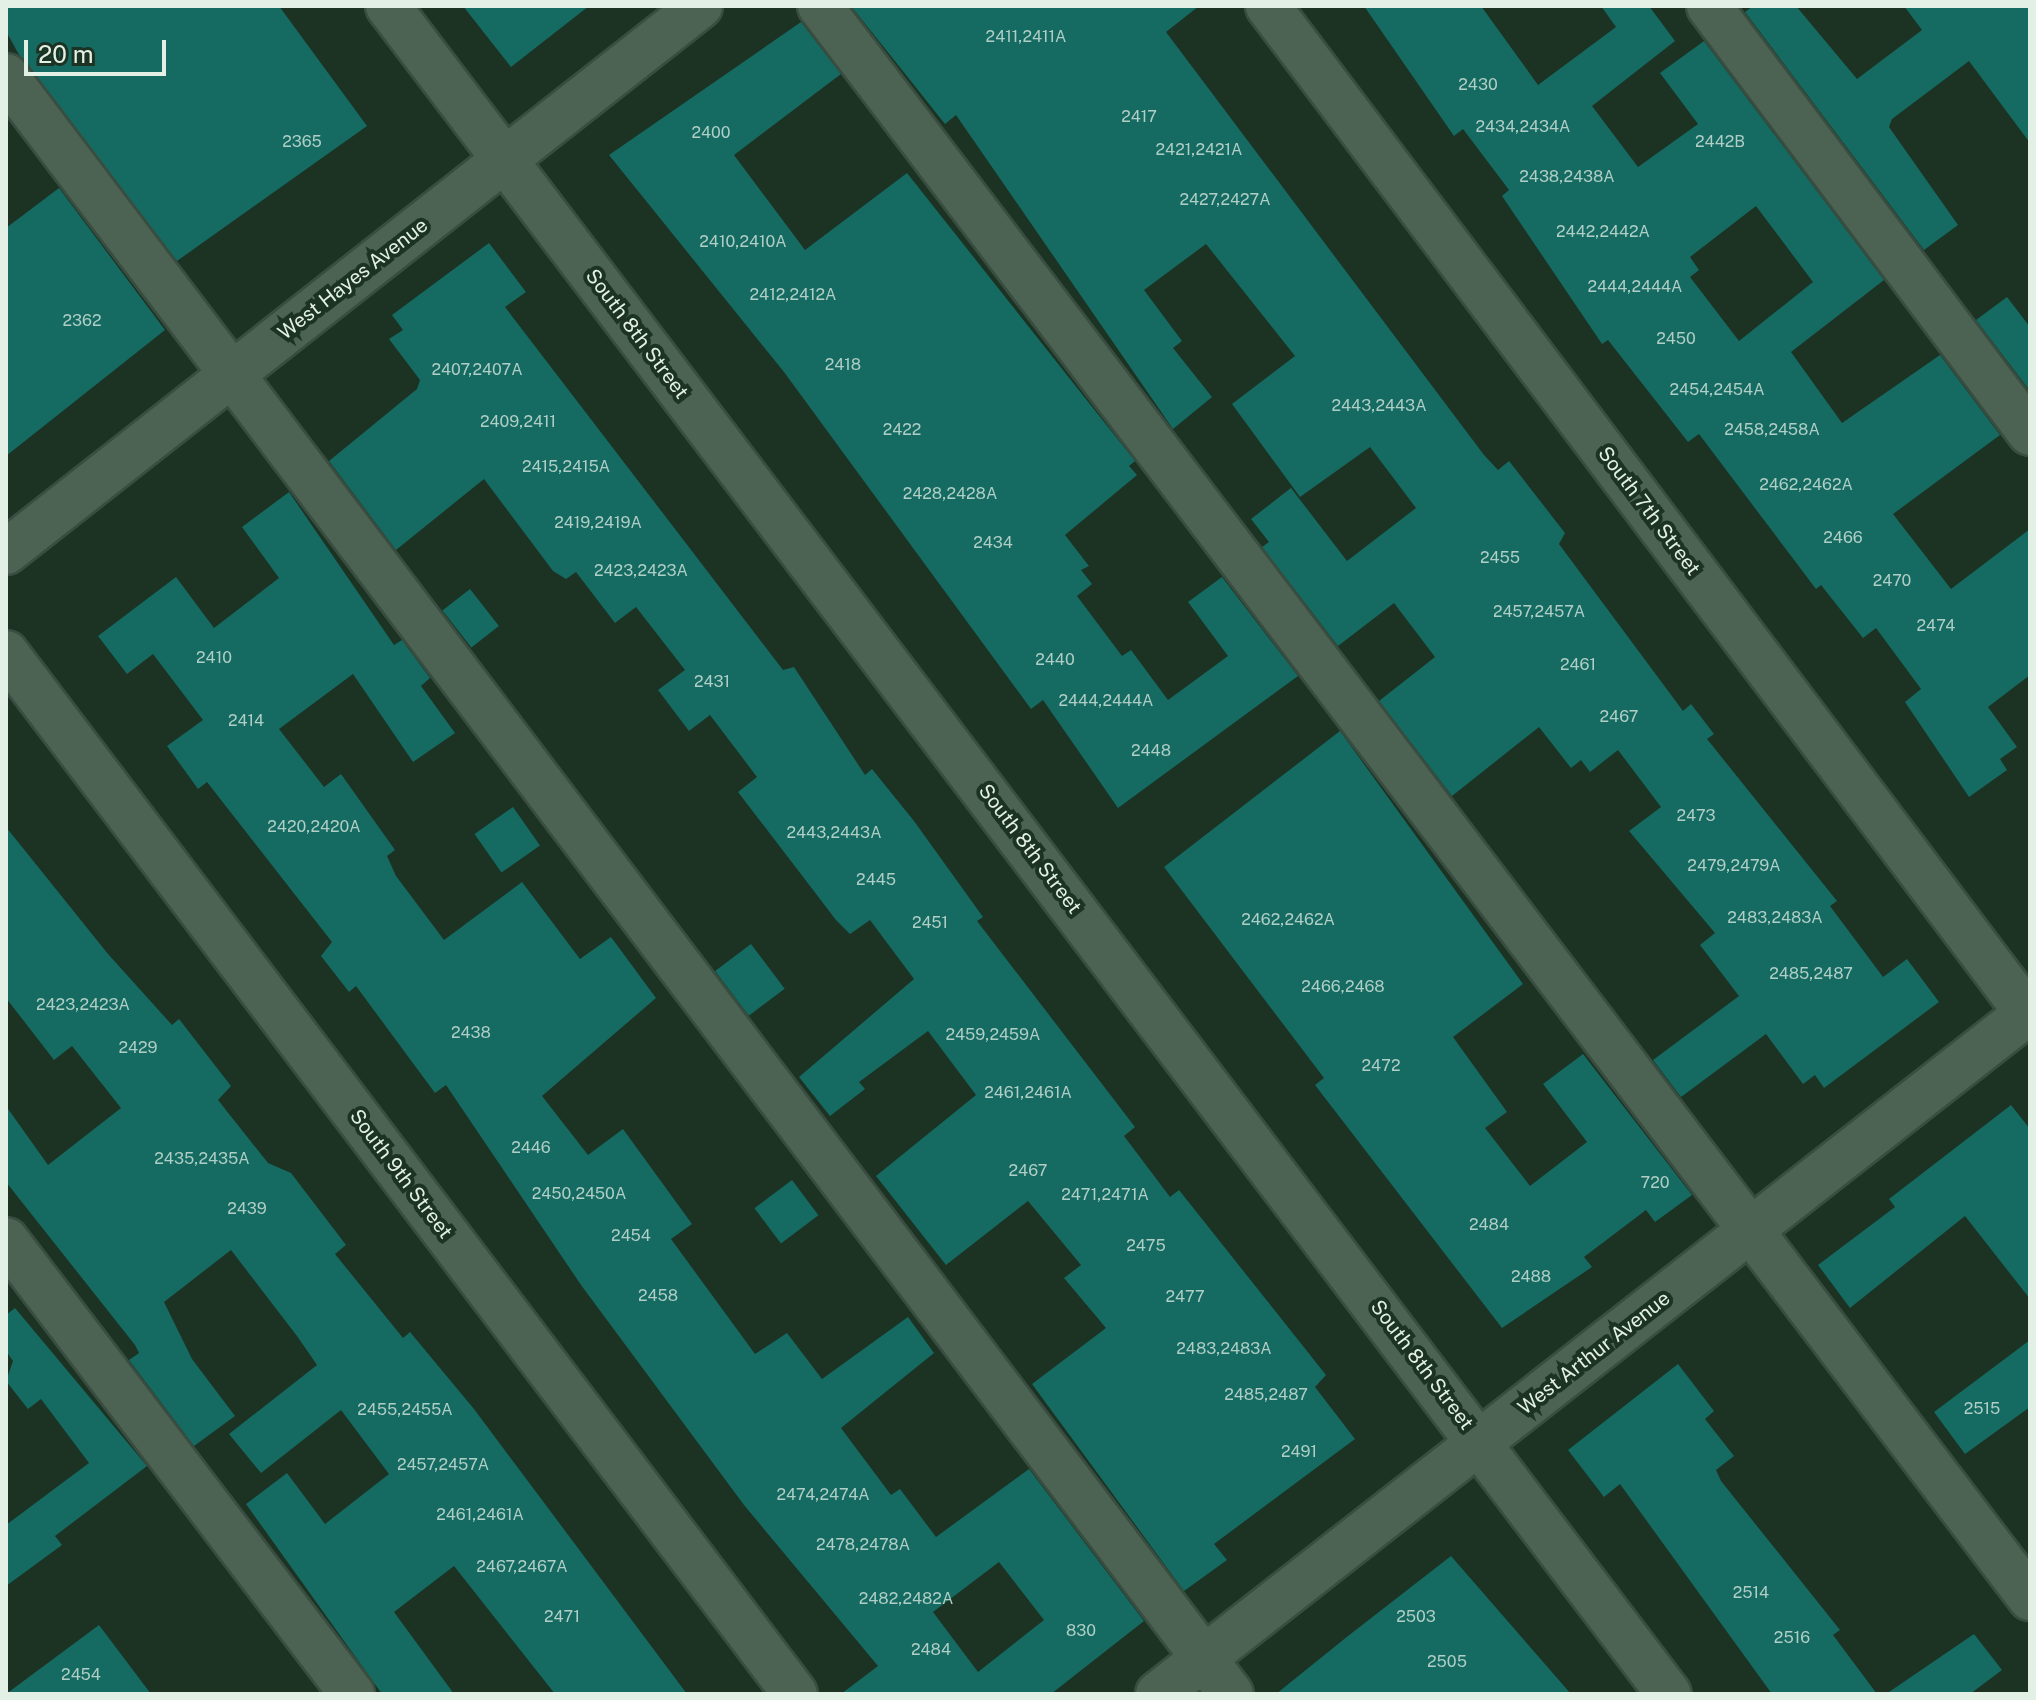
<!DOCTYPE html>
<html>
<head>
<meta charset="utf-8">
<style>
  body { margin:0 }
  #map { position:relative; width:2036px; height:1700px; overflow:hidden; background:#1c3223; font-family:"Public Sans",sans-serif }
  div>[style] { position:absolute }
  .building>* { inset:0; background:#156a62; transform-origin:0 0 }
  .roads { filter:drop-shadow(2px 0 #394d40) drop-shadow(-2px 0 #394d40) drop-shadow(0 2px #394d40) drop-shadow(0 -2px #394d40) }
  .minor>* { height:44px; margin:-22px; padding:0 22px; transform-origin:22px; border-radius:22px; background:#4c6353 }
  span { translate:-50% -50%; white-space:nowrap; text-align:center; line-height:1.15; -webkit-text-stroke:8px #1c3223; paint-order:stroke }
  .number-label { font-size:16px; color:#afcec5 }
  .number-label span { -webkit-text-stroke-width:0 }
  .street-label { font-size:20px; color:#e2f0e6 }
  .frame { position:absolute; inset:0; border:8px solid #e2f0e6; pointer-events:none }
  .scale { position:absolute; left:24px; top:40px; width:142px; height:36px; box-sizing:border-box; border:4px solid #e2f0e6; border-top:0; padding-left:10px; font-size:24px; line-height:28px; white-space:nowrap; color:#e2f0e6; -webkit-text-stroke:6px #1c3223; paint-order:stroke }
</style>
</head>
<body>
<div id="map">
  <div class="building">
    <i style="clip-path:polygon(6px 6px,279px 6px,367px 126px,177px 261px,18px 53px,6px 31px)"></i>
    <i style="clip-path:polygon(463px 6px,589px 6px,511px 67px)"></i>
    <i style="clip-path:polygon(851px 6px,1199px 6px,1166px 32px,1484px 455px,1498px 470px,1509px 461px,1565px 533px,1559px 544px,1683px 711px,1691px 704px,1714px 734px,1707px 739px,1837px 901px,1830px 906px,1883px 977px,1907px 959px,1939px 1002px,1824px 1088px,1815px 1075px,1803px 1084px,1766px 1034px,1681px 1097px,1653px 1060px,1739px 996px,1700px 945px,1715px 933px,1629px 831px,1661px 807px,1618px 750px,1590px 772px,1581px 760px,1571px 768px,1539px 727px,1452px 796px,1379px 701px,1435px 657px,1394px 603px,1338px 646px,1262px 547px,1269px 542px,1251px 519px,1291px 488px,1347px 561px,1416px 508px,1370px 447px,1300px 497px,1232px 404px,1295px 356px,1206px 244px,1144px 290px,1182px 341px,1173px 348px,1212px 397px,1173px 429px,956px 115px,945px 124px)"></i>
    <i style="clip-path:polygon(evenodd,1364px 6px,1481px 6px,1538px 85px,1616px 27px,1601px 6px,1649px 6px,1675px 41px,1592px 106px,1638px 167px,1698px 124px,1660px 73px,1704px 41px,1884px 280px,1791px 352px,1842px 423px,1940px 355px,2000px 435px,1893px 514px,1951px 589px,2030px 529px,2030px 675px,1988px 707px,2017px 747px,2000px 759px,2007px 770px,1969px 797px,1905px 702px,1921px 689px,1876px 628px,1863px 638px,1821px 585px,1816px 589px,1699px 434px,1688px 442px,1608px 340px,1602px 344px,1502px 196px,1509px 190px,1463px 129px,1454px 136px,1364px 6px,1756px 206px,1813px 282px,1739px 341px,1690px 277px,1699px 270px,1690px 257px,1756px 206px)"></i>
    <i style="clip-path:polygon(1753px 6px,1796px 6px,1857px 79px,1922px 30px,1904px 6px,2030px 6px,2030px 143px,1969px 61px,1892px 119px,1889px 127px,1958px 225px,1924px 250px,1745px 12px)"></i>
    <i style="clip-path:polygon(801px 22px,841px 74px,734px 155px,805px 250px,907px 173px,1135px 461px,1129px 466px,1137px 475px,1065px 535px,1089px 566px,1081px 570px,1092px 584px,1077px 596px,1122px 656px,1131px 650px,1168px 700px,1228px 656px,1188px 602px,1222px 577px,1298px 676px,1118px 808px,1043px 700px,1031px 709px,784px 372px,609px 155px)"></i>
    <i style="clip-path:polygon(59px 188px,165px 330px,6px 456px,6px 228px)"></i>
    <i style="clip-path:polygon(489px 243px,526px 292px,505px 307px,783px 670px,794px 667px,865px 775px,872px 769px,914px 821px,983px 917px,977px 921px,1135px 1127px,1124px 1136px,1170px 1197px,1179px 1190px,1326px 1375px,1315px 1387px,1355px 1439px,1214px 1544px,1227px 1560px,1184px 1591px,1032px 1384px,1106px 1328px,1064px 1278px,1081px 1265px,1028px 1201px,946px 1265px,876px 1176px,976px 1095px,928px 1031px,859px 1082px,865px 1089px,830px 1116px,799px 1077px,914px 979px,870px 920px,850px 934px,836px 920px,738px 792px,757px 777px,710px 715px,689px 731px,658px 690px,685px 670px,636px 607px,615px 623px,576px 572px,566px 579px,553px 571px,484px 479px,396px 550px,329px 461px,417px 389px,420px 380px,389px 339px,403px 330px,392px 315px)"></i>
    <i style="clip-path:polygon(2007px 297px,2030px 327px,2030px 391px,1976px 320px)"></i>
    <i style="clip-path:polygon(evenodd,289px 492px,394px 645px,402px 640px,430px 678px,421px 686px,455px 733px,413px 762px,353px 674px,279px 729px,324px 787px,341px 774px,395px 850px,387px 856px,396px 876px,444px 940px,522px 882px,580px 959px,611px 937px,656px 998px,542px 1096px,588px 1155px,623px 1129px,692px 1224px,671px 1239px,755px 1354px,787px 1333px,822px 1379px,908px 1317px,934px 1353px,841px 1428px,891px 1495px,900px 1489px,936px 1537px,1029px 1469px,1144px 1621px,1051px 1694px,841px 1694px,878px 1666px,744px 1505px,581px 1285px,446px 1085px,435px 1093px,356px 986px,349px 992px,321px 956px,332px 942px,207px 782px,198px 789px,167px 746px,203px 720px,153px 654px,127px 674px,98px 636px,176px 577px,214px 628px,279px 578px,242px 527px,289px 492px,999px 1562px,1044px 1620px,978px 1672px,933px 1612px,999px 1562px)"></i>
    <i style="left:470px;top:589px;width:47px;height:35px;rotate:52deg"></i>
    <i style="clip-path:polygon(1340px 731px,1523px 984px,1453px 1037px,1507px 1112px,1485px 1128px,1530px 1186px,1587px 1142px,1543px 1084px,1583px 1054px,1692px 1195px,1655px 1222px,1646px 1210px,1584px 1257px,1592px 1267px,1502px 1328px,1315px 1085px,1324px 1078px,1164px 867px)"></i>
    <i style="left:513px;top:807px;width:47px;height:47px;rotate:55deg"></i>
    <i style="clip-path:polygon(6px 827px,108px 954px,172px 1025px,179px 1019px,231px 1086px,218px 1100px,268px 1163px,291px 1173px,346px 1245px,335px 1254px,403px 1338px,410px 1332px,474px 1409px,687px 1694px,555px 1694px,454px 1566px,394px 1612px,454px 1694px,382px 1694px,246px 1504px,287px 1473px,325px 1524px,389px 1474px,341px 1410px,261px 1473px,229px 1434px,317px 1365px,297px 1336px,231px 1250px,164px 1302px,192px 1359px,235px 1416px,194px 1446px,129px 1360px,139px 1353px,135px 1345px,6px 1182px,6px 1106px,48px 1165px,121px 1108px,72px 1046px,54px 1060px,6px 998px)"></i>
    <i style="left:751px;top:944px;width:56px;height:45px;rotate:53deg"></i>
    <i style="clip-path:polygon(2011px 1105px,2030px 1129px,2030px 1299px,1965px 1216px,1850px 1308px,1818px 1265px,1895px 1207px,1889px 1199px)"></i>
    <i style="left:792px;top:1180px;width:44px;height:47px;rotate:53deg"></i>
    <i style="clip-path:polygon(15px 1308px,147px 1466px,55px 1536px,62px 1545px,6px 1586px,6px 1525px,89px 1463px,41px 1399px,28px 1409px,6px 1381px,13px 1361px,6px 1351px,6px 1315px)"></i>
    <i style="clip-path:polygon(2030px 1340px,2030px 1407px,1965px 1454px,1934px 1412px)"></i>
    <i style="clip-path:polygon(1678px 1364px,1714px 1411px,1705px 1419px,1734px 1456px,1716px 1470px,1721px 1481px,1840px 1630px,1833px 1635px,1877px 1694px,1772px 1694px,1620px 1484px,1604px 1497px,1568px 1450px)"></i>
    <i style="clip-path:polygon(1451px 1556px,1571px 1694px,1276px 1694px,1348px 1636px)"></i>
    <i style="clip-path:polygon(99px 1625px,151px 1694px,6px 1694px)"></i>
    <i style="clip-path:polygon(1974px 1634px,2002px 1670px,1970px 1694px,1886px 1694px)"></i>
  </div>
  <div class="roads">
    <div class="minor">
      <i style="left:388px;top:6px;width:2119px;rotate:52.81deg"></i>
      <i style="left:820px;top:6px;width:2000px;rotate:52.76deg"></i>
      <i style="left:1268px;top:6px;width:1266px;rotate:52.99deg"></i>
      <i style="left:1709px;top:6px;width:534px;rotate:53.07deg"></i>
      <i style="left:6px;top:76px;width:2029px;rotate:52.87deg"></i>
      <i style="left:6px;top:552px;width:883px;rotate:-38.19deg"></i>
      <i style="left:6px;top:653px;width:1306px;rotate:52.84deg"></i>
      <i style="left:6px;top:1240px;width:571px;rotate:52.69deg"></i>
      <i style="left:1158px;top:1694px;width:1108px;rotate:-38.07deg"></i>
    </div>
  </div>
  <div class="number-label">
    <span style="left:1026px;top:37px">2411,2411A</span>
    <span style="left:1478px;top:85px">2430</span>
    <span style="left:1139px;top:117px">2417</span>
    <span style="left:1523px;top:127px">2434,2434A</span>
    <span style="left:711px;top:133px">2400</span>
    <span style="left:302px;top:142px">2365</span>
    <span style="left:1720px;top:142px">2442B</span>
    <span style="left:1199px;top:150px">2421,2421A</span>
    <span style="left:1567px;top:177px">2438,2438A</span>
    <span style="left:1225px;top:200px">2427,2427A</span>
    <span style="left:1603px;top:232px">2442,2442A</span>
    <span style="left:743px;top:242px">2410,2410A</span>
    <span style="left:1635px;top:287px">2444,2444A</span>
    <span style="left:793px;top:295px">2412,2412A</span>
    <span style="left:82px;top:321px">2362</span>
    <span style="left:1676px;top:339px">2450</span>
    <span style="left:843px;top:365px">2418</span>
    <span style="left:477px;top:370px">2407,2407A</span>
    <span style="left:1717px;top:390px">2454,2454A</span>
    <span style="left:1379px;top:406px">2443,2443A</span>
    <span style="left:518px;top:422px">2409,2411</span>
    <span style="left:902px;top:430px">2422</span>
    <span style="left:1772px;top:430px">2458,2458A</span>
    <span style="left:566px;top:467px">2415,2415A</span>
    <span style="left:1806px;top:485px">2462,2462A</span>
    <span style="left:950px;top:494px">2428,2428A</span>
    <span style="left:598px;top:523px">2419,2419A</span>
    <span style="left:1843px;top:538px">2466</span>
    <span style="left:993px;top:543px">2434</span>
    <span style="left:1500px;top:558px">2455</span>
    <span style="left:641px;top:571px">2423,2423A</span>
    <span style="left:1892px;top:581px">2470</span>
    <span style="left:1539px;top:612px">2457,2457A</span>
    <span style="left:1936px;top:626px">2474</span>
    <span style="left:214px;top:658px">2410</span>
    <span style="left:1055px;top:660px">2440</span>
    <span style="left:1578px;top:665px">2461</span>
    <span style="left:712px;top:682px">2431</span>
    <span style="left:1106px;top:701px">2444,2444A</span>
    <span style="left:1619px;top:717px">2467</span>
    <span style="left:246px;top:721px">2414</span>
    <span style="left:1151px;top:751px">2448</span>
    <span style="left:1696px;top:816px">2473</span>
    <span style="left:314px;top:827px">2420,2420A</span>
    <span style="left:834px;top:833px">2443,2443A</span>
    <span style="left:1734px;top:866px">2479,2479A</span>
    <span style="left:876px;top:880px">2445</span>
    <span style="left:1775px;top:918px">2483,2483A</span>
    <span style="left:1288px;top:920px">2462,2462A</span>
    <span style="left:930px;top:923px">2451</span>
    <span style="left:1811px;top:974px">2485,2487</span>
    <span style="left:1343px;top:987px">2466,2468</span>
    <span style="left:83px;top:1005px">2423,2423A</span>
    <span style="left:471px;top:1033px">2438</span>
    <span style="left:993px;top:1035px">2459,2459A</span>
    <span style="left:138px;top:1048px">2429</span>
    <span style="left:1381px;top:1066px">2472</span>
    <span style="left:1028px;top:1093px">2461,2461A</span>
    <span style="left:531px;top:1148px">2446</span>
    <span style="left:202px;top:1159px">2435,2435A</span>
    <span style="left:1028px;top:1171px">2467</span>
    <span style="left:1655px;top:1183px">720</span>
    <span style="left:579px;top:1194px">2450,2450A</span>
    <span style="left:1105px;top:1195px">2471,2471A</span>
    <span style="left:247px;top:1209px">2439</span>
    <span style="left:1489px;top:1225px">2484</span>
    <span style="left:631px;top:1236px">2454</span>
    <span style="left:1146px;top:1246px">2475</span>
    <span style="left:1531px;top:1277px">2488</span>
    <span style="left:658px;top:1296px">2458</span>
    <span style="left:1185px;top:1297px">2477</span>
    <span style="left:1224px;top:1349px">2483,2483A</span>
    <span style="left:1266px;top:1395px">2485,2487</span>
    <span style="left:1982px;top:1409px">2515</span>
    <span style="left:405px;top:1410px">2455,2455A</span>
    <span style="left:1299px;top:1452px">2491</span>
    <span style="left:443px;top:1465px">2457,2457A</span>
    <span style="left:823px;top:1495px">2474,2474A</span>
    <span style="left:480px;top:1515px">2461,2461A</span>
    <span style="left:863px;top:1545px">2478,2478A</span>
    <span style="left:522px;top:1567px">2467,2467A</span>
    <span style="left:1751px;top:1593px">2514</span>
    <span style="left:906px;top:1599px">2482,2482A</span>
    <span style="left:562px;top:1617px">2471</span>
    <span style="left:1416px;top:1617px">2503</span>
    <span style="left:1081px;top:1631px">830</span>
    <span style="left:1792px;top:1638px">2516</span>
    <span style="left:931px;top:1650px">2484</span>
    <span style="left:1447px;top:1662px">2505</span>
    <span style="left:81px;top:1675px">2454</span>
  </div>
  <div class="street-label">
    <span style="left:353px;top:279px;rotate:-38deg">West Hayes Avenue</span>
    <span style="left:637px;top:334px;rotate:53deg">South 8th Street</span>
    <span style="left:1649px;top:511px;rotate:53deg">South 7th Street</span>
    <span style="left:1030px;top:849px;rotate:53deg">South 8th Street</span>
    <span style="left:401px;top:1174px;rotate:53deg">South 9th Street</span>
    <span style="left:1594px;top:1353px;rotate:-38deg">West Arthur Avenue</span>
    <span style="left:1422px;top:1365px;rotate:53deg">South 8th Street</span>
  </div>
  <div class="frame"></div>
  <div class="scale">20 m</div>
</div>
</body>
</html>
